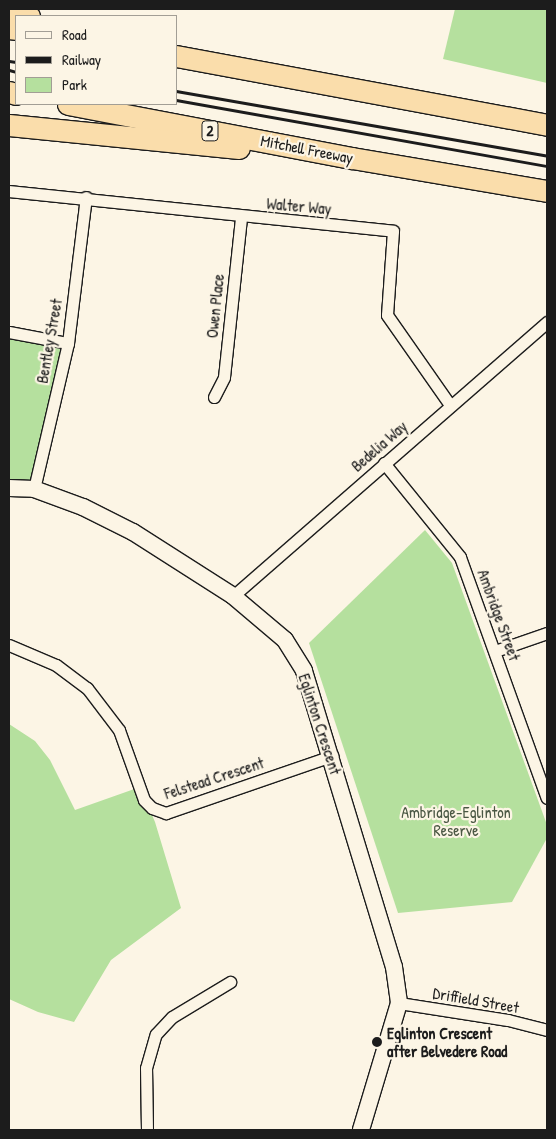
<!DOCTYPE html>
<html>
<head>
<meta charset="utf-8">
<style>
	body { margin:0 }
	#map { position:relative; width:556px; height:1139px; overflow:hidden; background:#fcf5e5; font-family:"Patrick Hand",sans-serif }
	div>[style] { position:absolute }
	.green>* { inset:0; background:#b5e09e }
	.roads { filter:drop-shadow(1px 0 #1c1c1c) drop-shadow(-1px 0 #1c1c1c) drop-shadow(0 1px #1c1c1c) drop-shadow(0 -1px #1c1c1c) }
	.street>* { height:11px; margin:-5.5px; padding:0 5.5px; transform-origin:5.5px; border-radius:5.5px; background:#fcf5e5 }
	.secondary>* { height:16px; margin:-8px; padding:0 8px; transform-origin:8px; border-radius:8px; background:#fcf5e5 }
	.highway>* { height:21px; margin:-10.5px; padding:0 10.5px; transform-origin:10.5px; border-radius:10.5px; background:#faddab }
	.rail>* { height:3px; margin:-1.5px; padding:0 1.5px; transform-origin:1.5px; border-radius:1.5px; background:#1c1c1c }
	.dots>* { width:14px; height:14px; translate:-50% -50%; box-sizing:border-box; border:2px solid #fcf5e5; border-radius:50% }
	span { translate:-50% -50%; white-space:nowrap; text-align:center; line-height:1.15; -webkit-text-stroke:4.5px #fcf5e5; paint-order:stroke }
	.shield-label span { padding:1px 4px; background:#fcf5e5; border:1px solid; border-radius:4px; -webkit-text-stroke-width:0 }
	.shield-label { font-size:15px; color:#1c1c1c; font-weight:700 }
	.street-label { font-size:16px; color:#1c1c1c }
	.park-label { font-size:16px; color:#4a5743 }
	.poi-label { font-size:16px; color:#1c1c1c; font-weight:700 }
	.left { translate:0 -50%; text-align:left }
	.frame { position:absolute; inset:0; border:10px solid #1c1c1c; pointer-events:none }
	.legend { position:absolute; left:15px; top:15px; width:162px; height:90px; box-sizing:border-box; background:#fcf5e5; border:1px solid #a29e95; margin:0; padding:6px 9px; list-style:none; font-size:15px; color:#1c1c1c }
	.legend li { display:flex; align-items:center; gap:10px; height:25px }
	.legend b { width:25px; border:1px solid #a29e95 }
</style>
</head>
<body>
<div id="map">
	<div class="green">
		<div style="clip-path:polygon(455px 9px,547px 9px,547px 83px,443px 59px)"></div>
		<div style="clip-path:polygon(9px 332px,68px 343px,34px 489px,9px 488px)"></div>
		<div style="clip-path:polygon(425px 530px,452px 563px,547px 825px,547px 838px,512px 902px,398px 913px,309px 643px)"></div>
		<div style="clip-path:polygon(9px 724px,35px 741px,50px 760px,75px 810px,140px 787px,155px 822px,181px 908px,111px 960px,74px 1022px,38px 1012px,9px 999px)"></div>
	</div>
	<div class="roads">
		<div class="street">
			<div style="left:9px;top:191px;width:386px;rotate:5.9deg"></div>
			<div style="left:393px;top:231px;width:84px;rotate:94.1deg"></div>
			<div style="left:387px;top:315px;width:110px;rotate:55deg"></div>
			<div style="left:9px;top:332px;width:60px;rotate:10.6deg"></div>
			<div style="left:214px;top:397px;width:22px;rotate:-63deg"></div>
			<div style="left:224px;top:377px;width:161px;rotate:-83.9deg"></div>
			<div style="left:384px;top:463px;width:121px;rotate:51deg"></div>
			<div style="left:460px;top:557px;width:256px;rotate:70.2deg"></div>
			<div style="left:34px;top:489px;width:150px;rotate:-76.9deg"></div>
			<div style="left:68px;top:343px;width:147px;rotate:-83deg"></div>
			<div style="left:233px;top:596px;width:417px;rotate:-41.1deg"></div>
			<div style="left:9px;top:645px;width:51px;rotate:23.1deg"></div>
			<div style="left:56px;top:665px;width:39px;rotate:37deg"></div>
			<div style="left:87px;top:688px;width:53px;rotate:52.7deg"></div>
			<div style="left:119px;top:730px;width:74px;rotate:70.3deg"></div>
			<div style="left:144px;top:800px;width:11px;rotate:45deg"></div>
			<div style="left:152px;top:808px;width:15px;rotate:20deg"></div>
			<div style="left:166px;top:813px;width:176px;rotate:-19deg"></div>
			<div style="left:495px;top:651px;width:55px;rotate:-19.1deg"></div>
			<div style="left:399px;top:1003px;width:110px;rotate:8.9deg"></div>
			<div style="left:508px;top:1020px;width:40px;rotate:14.4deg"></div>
			<div style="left:147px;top:1130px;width:62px;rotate:-90.9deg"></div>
			<div style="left:146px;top:1068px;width:35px;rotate:-74deg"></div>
			<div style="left:156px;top:1034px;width:23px;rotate:-47deg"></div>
			<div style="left:172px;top:1017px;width:68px;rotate:-31.1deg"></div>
		</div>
		<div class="secondary">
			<div style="left:9px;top:488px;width:25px;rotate:2deg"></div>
			<div style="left:34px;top:489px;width:52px;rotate:20.2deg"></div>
			<div style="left:83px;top:507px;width:56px;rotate:26.6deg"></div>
			<div style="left:133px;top:532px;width:119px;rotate:32.6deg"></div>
			<div style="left:233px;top:596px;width:68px;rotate:40.2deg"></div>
			<div style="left:285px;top:640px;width:36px;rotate:58deg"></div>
			<div style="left:304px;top:671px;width:309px;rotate:73.1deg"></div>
			<div style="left:394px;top:967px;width:36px;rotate:82deg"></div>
			<div style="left:399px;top:1003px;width:133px;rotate:106.7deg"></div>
		</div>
		<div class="highway">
			<div style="left:9px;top:10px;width:21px;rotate:17deg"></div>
			<div style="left:9px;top:28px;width:7px;rotate:8deg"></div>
			<div style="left:176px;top:56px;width:377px;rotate:10.5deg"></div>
			<div style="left:9px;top:92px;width:7px;rotate:16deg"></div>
			<div style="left:68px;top:104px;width:289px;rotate:10.8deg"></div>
			<div style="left:352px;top:158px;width:198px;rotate:9.6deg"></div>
			<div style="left:9px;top:125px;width:231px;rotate:5.7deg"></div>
		</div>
	</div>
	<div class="rail">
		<div style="left:9px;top:61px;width:7px;rotate:8deg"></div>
		<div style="left:9px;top:70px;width:7px;rotate:16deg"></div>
		<div style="left:176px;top:91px;width:377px;rotate:9.9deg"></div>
		<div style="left:176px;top:100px;width:377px;rotate:10.1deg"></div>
	</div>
	<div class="dots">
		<div style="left:377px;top:1042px;background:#1c1c1c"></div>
	</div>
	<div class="shield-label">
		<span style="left:210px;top:131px">2</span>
	</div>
	<div class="street-label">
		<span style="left:307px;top:149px;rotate:11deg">Mitchell Freeway</span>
		<span style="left:299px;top:206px;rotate:5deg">Walter Way</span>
		<span style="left:215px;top:306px;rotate:-84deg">Owen Place</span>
		<span style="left:49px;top:341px;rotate:-80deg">Bentley Street</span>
		<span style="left:379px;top:446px;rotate:-41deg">Bedelia Way</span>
		<span style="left:499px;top:615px;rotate:70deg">Ambridge Street</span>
		<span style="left:320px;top:724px;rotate:72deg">Eglinton Crescent</span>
		<span style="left:214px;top:778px;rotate:-18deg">Felstead Crescent</span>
		<span style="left:476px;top:1000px;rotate:10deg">Driffield Street</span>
	</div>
	<div class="park-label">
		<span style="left:456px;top:821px">Ambridge-Eglinton<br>Reserve</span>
	</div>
	<div class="poi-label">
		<span class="left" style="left:387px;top:1042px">Eglinton Crescent<br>after Belvedere Road</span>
	</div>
	<div class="frame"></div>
	<ul class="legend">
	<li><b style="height:6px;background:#fcf5e5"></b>Road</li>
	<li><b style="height:6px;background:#1c1c1c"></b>Railway</li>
	<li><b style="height:14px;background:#b5e09e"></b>Park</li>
	</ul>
</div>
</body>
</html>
